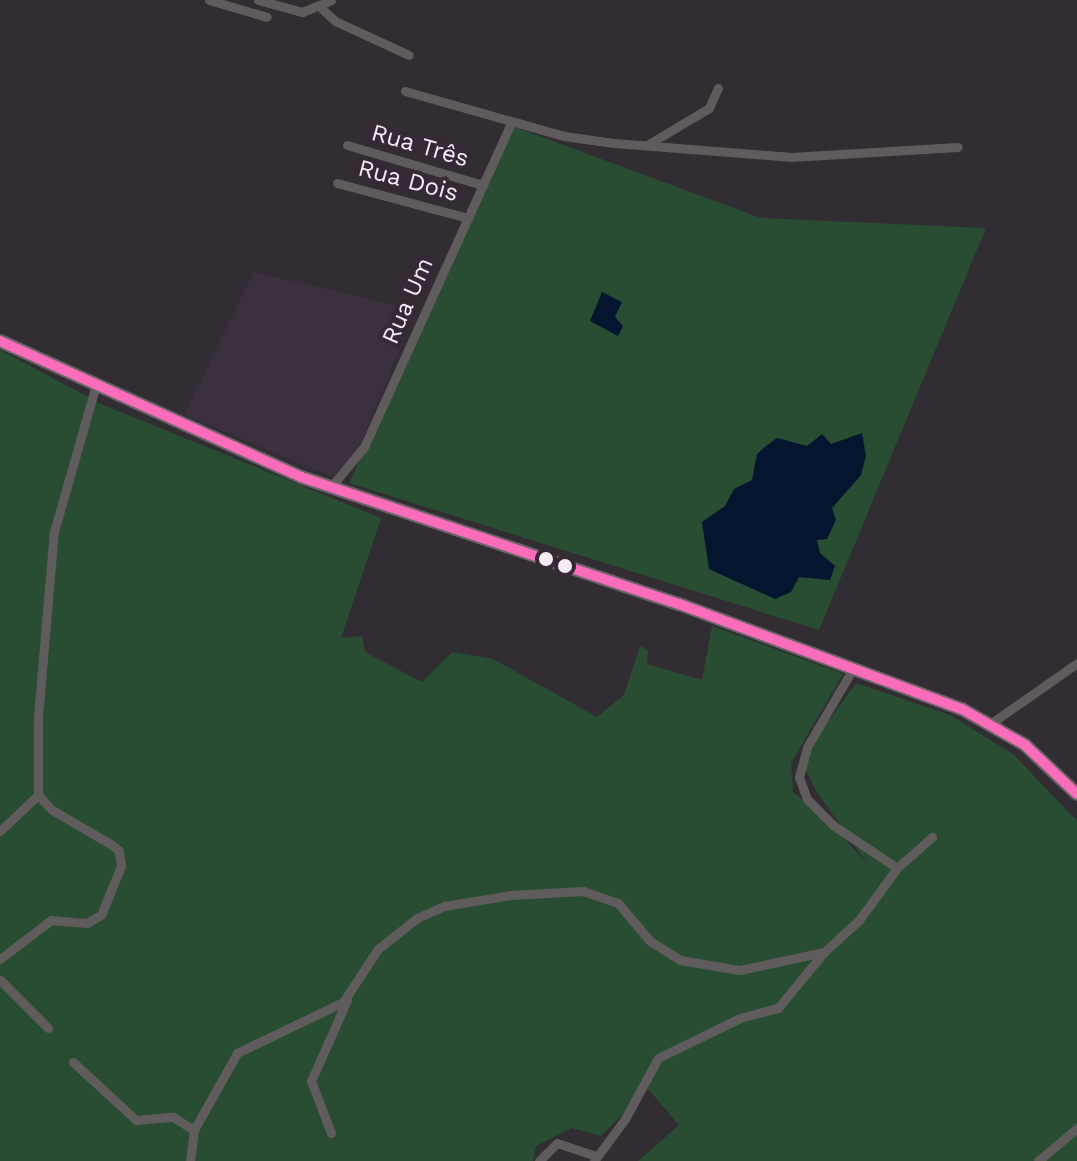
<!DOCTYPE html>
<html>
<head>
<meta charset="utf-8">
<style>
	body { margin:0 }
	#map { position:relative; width:1077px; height:1161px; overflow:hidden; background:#322c33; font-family:"Work Sans",sans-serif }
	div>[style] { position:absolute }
	.medical>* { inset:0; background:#3b303e }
	.green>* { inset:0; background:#294d33 }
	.water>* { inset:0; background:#04152f }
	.street>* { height:9px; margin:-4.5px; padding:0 4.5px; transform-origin:4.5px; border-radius:4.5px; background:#605c5e }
	.primary>* { height:14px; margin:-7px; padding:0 7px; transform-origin:7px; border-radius:7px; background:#696466 }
	.bus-1>* { height:10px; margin:-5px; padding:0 5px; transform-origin:5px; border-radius:5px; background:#fb6dba }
	.dots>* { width:22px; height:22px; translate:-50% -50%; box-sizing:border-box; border:4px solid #352936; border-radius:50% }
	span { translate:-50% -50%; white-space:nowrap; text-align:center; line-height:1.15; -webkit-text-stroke:8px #352936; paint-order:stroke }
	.street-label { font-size:24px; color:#f3ebf4 }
</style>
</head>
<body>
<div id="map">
	<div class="medical">
		<div style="clip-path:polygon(254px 272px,416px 310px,358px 451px,335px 478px,184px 415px)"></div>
	</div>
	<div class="green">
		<div style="clip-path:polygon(512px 126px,761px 218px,986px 228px,819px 630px,349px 483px)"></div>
		<div style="clip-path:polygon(0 350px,101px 404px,381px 518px,341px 638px,362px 636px,365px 652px,422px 682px,452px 652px,493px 659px,597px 717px,624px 695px,640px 646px,648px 650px,647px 664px,702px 680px,712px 626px,843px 674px,791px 763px,793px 792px,827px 819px,868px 865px,815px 789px,801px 759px,856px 683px,950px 715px,1013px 754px,1077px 821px,1077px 1161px,638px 1161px,679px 1125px,648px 1089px,601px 1136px,572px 1128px,536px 1146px,533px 1161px,0 1161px)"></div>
	</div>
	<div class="water">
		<div style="clip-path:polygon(602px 292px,622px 302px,615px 317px,623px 326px,618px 336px,590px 321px)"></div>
		<div style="clip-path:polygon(862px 433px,866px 456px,861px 475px,832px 508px,836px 520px,827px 539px,817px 540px,820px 553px,835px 566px,830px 580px,799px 577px,791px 592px,775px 599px,709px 569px,702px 522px,725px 506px,734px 489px,752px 480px,757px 454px,766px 446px,777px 438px,807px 446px,822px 434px,831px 444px)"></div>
	</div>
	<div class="street">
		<div style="left:209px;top:0;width:60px;rotate:16.3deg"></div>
		<div style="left:258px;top:0;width:46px;rotate:15.3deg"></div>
		<div style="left:302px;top:12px;width:31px;rotate:-22deg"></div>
		<div style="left:320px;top:7px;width:21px;rotate:43deg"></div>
		<div style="left:335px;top:21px;width:81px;rotate:24.7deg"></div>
		<div style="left:405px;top:91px;width:165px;rotate:15.8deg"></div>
		<div style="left:564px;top:136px;width:50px;rotate:8deg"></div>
		<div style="left:614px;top:143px;width:178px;rotate:4.5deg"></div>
		<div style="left:791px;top:157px;width:167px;rotate:-3.4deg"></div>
		<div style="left:347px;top:145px;width:142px;rotate:16.4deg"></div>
		<div style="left:647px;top:145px;width:72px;rotate:-30.8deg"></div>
		<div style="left:709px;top:108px;width:22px;rotate:-66deg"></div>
		<div style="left:337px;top:183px;width:136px;rotate:15deg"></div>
		<div style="left:330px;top:488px;width:53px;rotate:-50.3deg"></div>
		<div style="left:364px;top:447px;width:356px;rotate:-65.6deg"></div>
		<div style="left:990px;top:724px;width:106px;rotate:-35deg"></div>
		<div style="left:0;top:831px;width:52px;rotate:-43.5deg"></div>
		<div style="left:897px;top:868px;width:47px;rotate:-41.5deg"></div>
		<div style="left:0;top:959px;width:64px;rotate:-37.4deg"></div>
		<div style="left:51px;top:920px;width:36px;rotate:5deg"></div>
		<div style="left:87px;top:923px;width:16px;rotate:-30deg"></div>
		<div style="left:101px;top:915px;width:53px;rotate:-67.8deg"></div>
		<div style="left:121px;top:866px;width:15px;rotate:-98deg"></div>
		<div style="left:119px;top:851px;width:9px;rotate:-139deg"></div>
		<div style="left:112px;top:845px;width:69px;rotate:-149.7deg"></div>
		<div style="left:52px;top:810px;width:21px;rotate:-133deg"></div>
		<div style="left:38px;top:795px;width:78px;rotate:-90deg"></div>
		<div style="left:38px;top:717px;width:186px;rotate:-85.1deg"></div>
		<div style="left:54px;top:532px;width:150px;rotate:-74.1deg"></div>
		<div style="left:0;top:980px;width:68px;rotate:45deg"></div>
		<div style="left:73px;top:1062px;width:86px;rotate:42.6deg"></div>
		<div style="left:136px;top:1120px;width:37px;rotate:-5deg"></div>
		<div style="left:173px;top:1117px;width:25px;rotate:32deg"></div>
		<div style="left:331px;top:1133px;width:56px;rotate:-111deg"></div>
		<div style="left:311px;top:1081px;width:89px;rotate:-66deg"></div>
		<div style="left:190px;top:1161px;width:31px;rotate:-83deg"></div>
		<div style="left:194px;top:1130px;width:88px;rotate:-60.8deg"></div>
		<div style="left:237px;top:1053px;width:118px;rotate:-25.7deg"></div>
		<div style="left:343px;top:1002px;width:64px;rotate:-56.6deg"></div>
		<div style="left:378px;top:949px;width:50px;rotate:-38.5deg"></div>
		<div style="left:417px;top:918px;width:30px;rotate:-24deg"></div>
		<div style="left:444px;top:906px;width:68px;rotate:-9.3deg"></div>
		<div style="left:511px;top:895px;width:72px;rotate:-3.2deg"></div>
		<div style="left:583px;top:891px;width:37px;rotate:19deg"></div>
		<div style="left:618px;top:903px;width:50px;rotate:49.9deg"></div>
		<div style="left:650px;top:941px;width:36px;rotate:32deg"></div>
		<div style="left:680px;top:960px;width:61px;rotate:9.5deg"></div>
		<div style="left:740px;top:970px;width:86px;rotate:-12.1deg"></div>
		<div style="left:539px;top:1161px;width:25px;rotate:-45deg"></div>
		<div style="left:557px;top:1143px;width:41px;rotate:18.4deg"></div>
		<div style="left:594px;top:1161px;width:52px;rotate:-53.6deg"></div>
		<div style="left:625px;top:1119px;width:69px;rotate:-61.6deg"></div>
		<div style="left:658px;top:1058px;width:91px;rotate:-26deg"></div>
		<div style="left:740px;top:1018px;width:39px;rotate:-15deg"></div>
		<div style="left:778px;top:1008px;width:72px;rotate:-50.6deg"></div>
		<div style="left:824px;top:952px;width:47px;rotate:-42.4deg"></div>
		<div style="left:859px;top:920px;width:64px;rotate:-53.8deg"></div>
		<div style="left:897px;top:868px;width:76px;rotate:-146.3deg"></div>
		<div style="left:834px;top:826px;width:38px;rotate:-135deg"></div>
		<div style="left:807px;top:799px;width:23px;rotate:-110deg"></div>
		<div style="left:799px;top:777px;width:31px;rotate:-75deg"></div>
		<div style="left:807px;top:747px;width:93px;rotate:-59.6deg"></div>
		<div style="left:1038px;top:1161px;width:51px;rotate:-40.2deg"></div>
	</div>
	<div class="primary">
		<div style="left:0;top:341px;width:330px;rotate:24.3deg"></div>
		<div style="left:301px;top:477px;width:399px;rotate:18.6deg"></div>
		<div style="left:679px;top:604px;width:302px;rotate:20.4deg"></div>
		<div style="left:962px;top:709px;width:73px;rotate:29.7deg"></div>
		<div style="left:1025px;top:745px;width:71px;rotate:43.3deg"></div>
	</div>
	<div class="bus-1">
		<div style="left:0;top:341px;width:330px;rotate:24.3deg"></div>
		<div style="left:301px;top:477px;width:399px;rotate:18.6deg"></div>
		<div style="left:679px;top:604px;width:302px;rotate:20.4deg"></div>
		<div style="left:962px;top:709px;width:73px;rotate:29.7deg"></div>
		<div style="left:1025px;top:745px;width:71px;rotate:43.3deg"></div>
	</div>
	<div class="dots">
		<div style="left:546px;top:559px;background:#f3ebf4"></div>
		<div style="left:565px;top:566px;background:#f3ebf4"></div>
	</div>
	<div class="street-label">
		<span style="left:420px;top:146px;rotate:16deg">Rua Três</span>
		<span style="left:408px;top:181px;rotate:15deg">Rua Dois</span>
		<span style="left:408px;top:301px;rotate:-66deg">Rua Um</span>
	</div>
</div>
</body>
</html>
